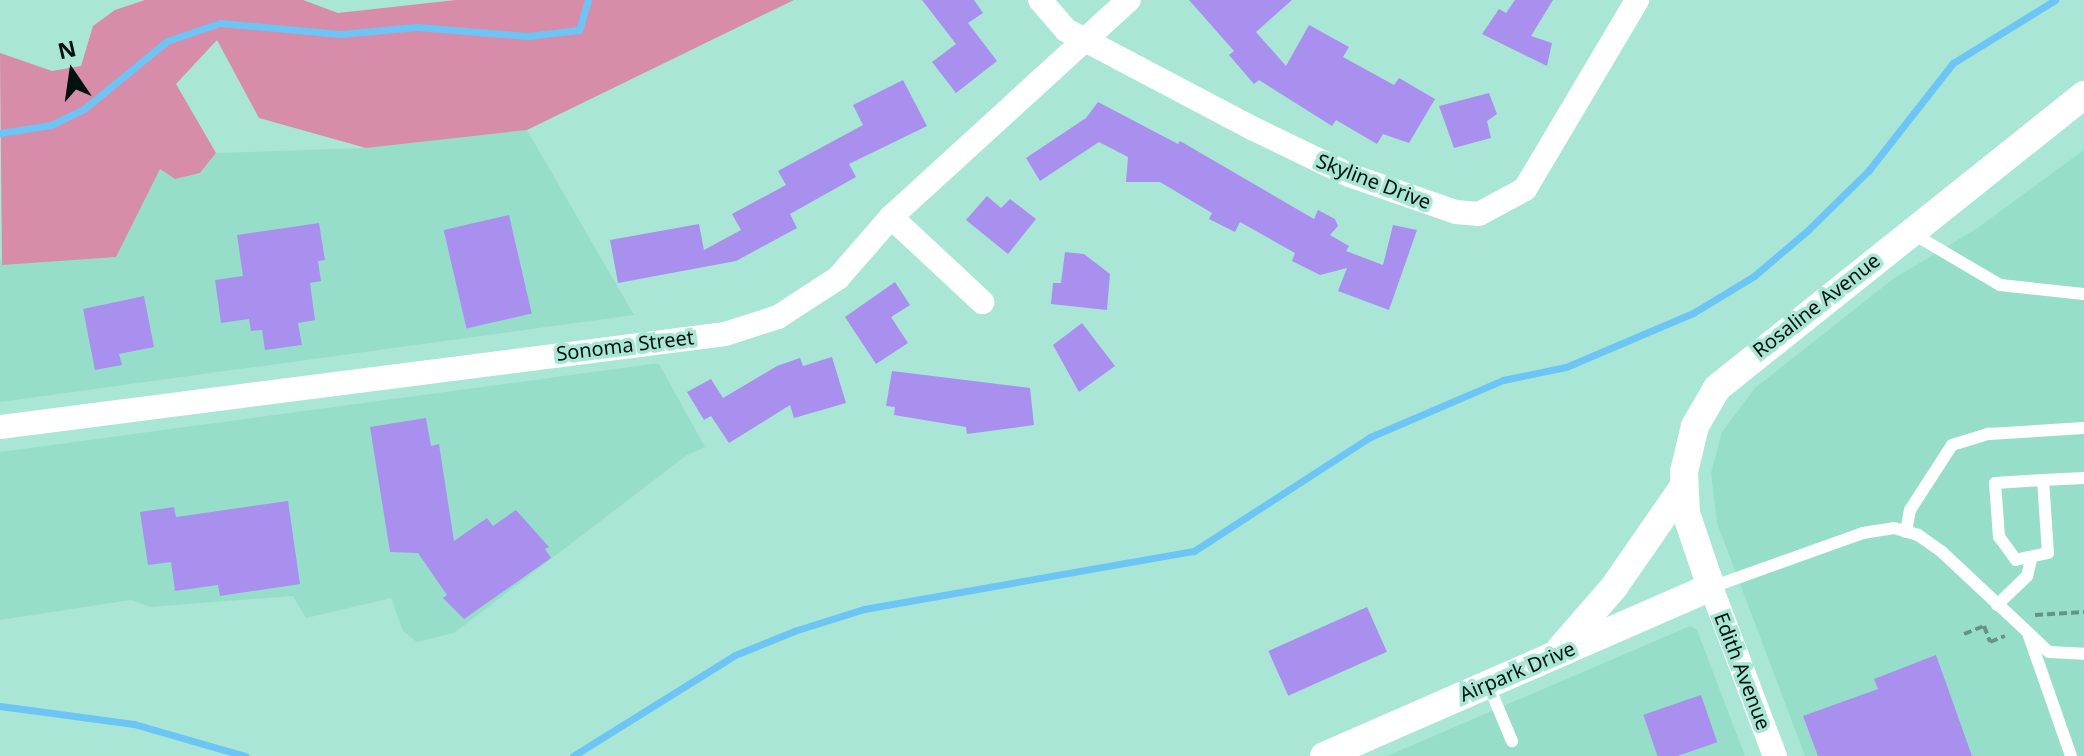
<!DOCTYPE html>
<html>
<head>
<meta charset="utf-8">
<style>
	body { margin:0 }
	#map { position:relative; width:2084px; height:756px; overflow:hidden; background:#a9e6d5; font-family:"Noto Sans",sans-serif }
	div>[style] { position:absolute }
	.built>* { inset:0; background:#97deca }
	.green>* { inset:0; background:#d78ca9 }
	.stream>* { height:7px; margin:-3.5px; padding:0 3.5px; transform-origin:3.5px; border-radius:3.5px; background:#6dc5f6 }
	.building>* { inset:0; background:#a990ef; transform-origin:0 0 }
	.path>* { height:4px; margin-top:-2px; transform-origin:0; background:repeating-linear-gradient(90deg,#679387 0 8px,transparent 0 12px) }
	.service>* { height:12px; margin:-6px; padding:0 6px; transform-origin:6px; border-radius:6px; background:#fff }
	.minor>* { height:24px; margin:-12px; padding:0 12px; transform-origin:12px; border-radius:12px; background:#fff }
	.tertiary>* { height:28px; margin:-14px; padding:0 14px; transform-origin:14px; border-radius:14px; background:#fff }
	span { translate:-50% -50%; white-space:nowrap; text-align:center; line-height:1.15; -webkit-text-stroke:7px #a9e6d5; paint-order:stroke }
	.street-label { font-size:20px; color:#00120d }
	.north { position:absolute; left:32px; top:32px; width:80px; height:80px; -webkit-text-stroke:6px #a9e6d5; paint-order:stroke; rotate:347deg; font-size:22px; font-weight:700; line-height:32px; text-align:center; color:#00120d }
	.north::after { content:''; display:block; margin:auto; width:28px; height:36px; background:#00120d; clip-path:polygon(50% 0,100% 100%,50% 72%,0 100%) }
</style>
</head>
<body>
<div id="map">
	<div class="built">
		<div style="clip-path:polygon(527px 130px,634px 315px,0 402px,0 256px,2px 265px,160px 169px,200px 174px,216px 153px,366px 148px)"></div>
		<div style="clip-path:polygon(2084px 150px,2084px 756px,1805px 756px,1717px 523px,1711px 473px,1722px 432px,1755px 388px,1893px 279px,1976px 229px)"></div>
		<div style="clip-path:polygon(652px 364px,659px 364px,705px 447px,687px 455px,454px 633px,417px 642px,403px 631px,391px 598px,306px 618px,293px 596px,150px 607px,131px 600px,0 620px,0 452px)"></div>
		<div style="clip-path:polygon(1690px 626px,1697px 630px,1745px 756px,1387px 756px)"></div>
	</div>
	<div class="green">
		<div style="clip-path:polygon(145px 0,303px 0,338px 13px,456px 0,794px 0,527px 130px,366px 148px,259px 118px,217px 40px,176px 84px,216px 153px,200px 173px,175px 179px,160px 169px,116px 257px,2px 265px,0 53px,52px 71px,81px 66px,93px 26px,115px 10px)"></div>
	</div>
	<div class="stream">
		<div style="left:0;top:133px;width:52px;rotate:-8.9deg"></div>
		<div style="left:51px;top:125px;width:37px;rotate:-26deg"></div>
		<div style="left:84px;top:109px;width:107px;rotate:-39.3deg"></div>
		<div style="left:167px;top:41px;width:56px;rotate:-18.8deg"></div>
		<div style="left:220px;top:23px;width:121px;rotate:5.2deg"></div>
		<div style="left:341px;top:34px;width:76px;rotate:-5.3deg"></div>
		<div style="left:417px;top:27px;width:111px;rotate:4.6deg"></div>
		<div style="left:528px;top:36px;width:51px;rotate:-6.7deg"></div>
		<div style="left:579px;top:30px;width:31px;rotate:-73deg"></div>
		<div style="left:0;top:706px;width:135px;rotate:7.7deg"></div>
		<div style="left:134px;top:724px;width:116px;rotate:16.1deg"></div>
		<div style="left:573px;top:756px;width:191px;rotate:-31.9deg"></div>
		<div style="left:735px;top:655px;width:64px;rotate:-22.1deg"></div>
		<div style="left:794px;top:631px;width:73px;rotate:-17.4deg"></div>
		<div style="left:864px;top:609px;width:335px;rotate:-10deg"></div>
		<div style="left:1194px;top:551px;width:210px;rotate:-32.9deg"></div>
		<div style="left:1370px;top:437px;width:145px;rotate:-23.2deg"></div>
		<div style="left:1503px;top:380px;width:64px;rotate:-11.7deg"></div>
		<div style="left:1566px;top:367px;width:138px;rotate:-23deg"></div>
		<div style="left:1693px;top:313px;width:71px;rotate:-31.2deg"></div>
		<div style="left:1754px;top:276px;width:71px;rotate:-40.4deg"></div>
		<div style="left:1808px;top:230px;width:86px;rotate:-44.5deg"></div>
		<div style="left:1869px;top:170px;width:136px;rotate:-51.9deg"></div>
		<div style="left:1953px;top:63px;width:120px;rotate:-31.7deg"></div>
	</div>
	<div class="building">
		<div style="clip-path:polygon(922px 0,974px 0,983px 13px,968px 23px,997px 61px,956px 93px,932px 62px,956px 44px)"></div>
		<div style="clip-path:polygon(1189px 0,1292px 0,1256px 32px,1286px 66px,1309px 25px,1349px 47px,1343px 57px,1394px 85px,1399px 78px,1435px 99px,1409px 143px,1383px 134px,1377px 144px,1336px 120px,1332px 126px,1259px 80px,1254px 84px,1229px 55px,1234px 51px)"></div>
		<div style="clip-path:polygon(1515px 0,1553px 0,1531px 36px,1552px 43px,1547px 66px,1482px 34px,1499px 9px,1506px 13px)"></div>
		<div style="clip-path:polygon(903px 80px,927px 126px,849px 164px,856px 177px,790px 214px,797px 228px,736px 261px,618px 283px,610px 240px,699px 224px,704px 250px,741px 230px,732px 214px,786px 185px,778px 171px,863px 125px,853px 105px)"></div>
		<div style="clip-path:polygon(1489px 93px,1497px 114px,1487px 121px,1491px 138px,1454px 148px,1439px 106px)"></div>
		<div style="clip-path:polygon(1098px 102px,1178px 144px,1180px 141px,1314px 219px,1318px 210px,1335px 219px,1338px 226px,1330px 235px,1349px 246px,1346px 251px,1383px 265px,1393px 225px,1417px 230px,1389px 310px,1338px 291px,1347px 268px,1320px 275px,1292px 261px,1295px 253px,1240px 222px,1235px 232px,1209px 219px,1212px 213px,1160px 182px,1126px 182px,1128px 157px,1099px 142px,1040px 181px,1026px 158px,1086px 118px)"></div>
		<div style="clip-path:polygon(987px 196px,1001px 208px,1010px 199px,1036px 219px,1008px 254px,966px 220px)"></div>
		<div style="left:509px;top:215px;width:101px;height:67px;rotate:77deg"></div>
		<div style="clip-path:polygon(319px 223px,325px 260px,318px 261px,321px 281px,310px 283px,315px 320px,298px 323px,302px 345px,265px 350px,262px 330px,251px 331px,249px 319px,221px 323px,215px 280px,243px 276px,237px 235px)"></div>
		<div style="clip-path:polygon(1065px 252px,1084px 254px,1110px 274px,1107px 310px,1051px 304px,1053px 283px,1061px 283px)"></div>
		<div style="clip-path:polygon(895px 282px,910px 305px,891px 317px,908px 343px,876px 364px,845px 317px)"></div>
		<div style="clip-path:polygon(144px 296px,154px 347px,119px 354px,122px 365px,95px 370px,83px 309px)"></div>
		<div style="clip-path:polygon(1082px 323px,1115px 366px,1079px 392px,1053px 345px)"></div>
		<div style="clip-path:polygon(832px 357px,846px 403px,794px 418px,790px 405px,729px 443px,711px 416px,704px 420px,687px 392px,711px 379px,723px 398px,777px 366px,800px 358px,803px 366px)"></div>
		<div style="clip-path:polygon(892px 371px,1030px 388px,1034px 425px,967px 434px,966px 427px,894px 415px,895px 407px,886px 406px)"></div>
		<div style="clip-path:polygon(426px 418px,431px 446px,439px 444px,454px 541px,487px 518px,493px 526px,516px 510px,549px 547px,545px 549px,551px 558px,464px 619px,443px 598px,447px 595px,418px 553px,390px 552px,370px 427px)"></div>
		<div style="clip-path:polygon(288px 501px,300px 584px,220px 596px,218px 585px,175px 591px,171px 562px,148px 565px,140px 512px,174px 507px,176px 517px)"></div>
		<div style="left:1367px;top:607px;width:49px;height:108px;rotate:66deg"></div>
		<div style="clip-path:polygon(1936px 655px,1972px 756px,1818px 756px,1803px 716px,1878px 689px,1874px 679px)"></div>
		<div style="left:1701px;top:695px;width:50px;height:61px;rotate:71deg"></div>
	</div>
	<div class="path">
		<div style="left:2035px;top:615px;width:49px;rotate:-3.5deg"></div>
		<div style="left:1964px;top:634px;width:22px;rotate:-22deg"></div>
		<div style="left:1984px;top:626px;width:17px;rotate:69deg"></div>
		<div style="left:1990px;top:642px;width:16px;rotate:-22deg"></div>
	</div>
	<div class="service">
		<div style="left:1910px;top:232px;width:104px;rotate:30.5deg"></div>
		<div style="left:2000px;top:285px;width:84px;rotate:6.1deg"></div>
		<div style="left:2043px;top:480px;width:73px;rotate:86.1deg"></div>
		<div style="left:2048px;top:553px;width:33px;rotate:168deg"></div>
		<div style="left:2016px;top:560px;width:29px;rotate:-126deg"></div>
		<div style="left:1999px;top:537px;width:54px;rotate:-94.2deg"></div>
		<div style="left:1995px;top:483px;width:48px;rotate:-3.6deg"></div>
		<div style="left:2043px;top:480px;width:41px;rotate:-2.8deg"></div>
		<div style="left:1906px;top:532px;width:22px;rotate:-80deg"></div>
		<div style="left:1910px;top:510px;width:77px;rotate:-57.1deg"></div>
		<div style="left:1952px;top:445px;width:39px;rotate:-17deg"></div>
		<div style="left:1989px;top:434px;width:95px;rotate:-3.6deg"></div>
		<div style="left:1712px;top:587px;width:160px;rotate:-19.7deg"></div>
		<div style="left:1863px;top:533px;width:31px;rotate:-9deg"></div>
		<div style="left:1894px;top:528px;width:25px;rotate:16deg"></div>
		<div style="left:1918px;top:535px;width:29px;rotate:35deg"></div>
		<div style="left:1942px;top:552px;width:146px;rotate:43.1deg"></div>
		<div style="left:2049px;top:652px;width:35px;rotate:3deg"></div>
		<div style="left:1997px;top:605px;width:42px;rotate:-44deg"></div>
		<div style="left:2027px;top:576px;width:16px;rotate:-76deg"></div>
		<div style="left:2029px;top:636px;width:127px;rotate:70.7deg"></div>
		<div style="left:1488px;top:684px;width:62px;rotate:67.2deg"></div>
	</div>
	<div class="minor">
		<div style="left:1040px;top:0;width:40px;rotate:49deg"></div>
		<div style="left:1066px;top:30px;width:212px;rotate:27.8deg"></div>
		<div style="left:1254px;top:129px;width:106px;rotate:25.8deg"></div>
		<div style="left:1349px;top:175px;width:113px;rotate:19.1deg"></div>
		<div style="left:1456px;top:212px;width:23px;rotate:5deg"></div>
		<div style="left:1479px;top:214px;width:52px;rotate:-28.5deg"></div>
		<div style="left:1525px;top:189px;width:220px;rotate:-59.3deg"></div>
		<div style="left:891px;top:217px;width:125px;rotate:43deg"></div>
		<div style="left:0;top:427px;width:731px;rotate:-7.31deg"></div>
		<div style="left:725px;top:334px;width:56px;rotate:-17.8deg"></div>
		<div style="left:778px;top:317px;width:72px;rotate:-33deg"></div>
		<div style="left:838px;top:278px;width:81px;rotate:-49deg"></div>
		<div style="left:891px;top:217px;width:322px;rotate:-42.4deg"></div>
		<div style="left:1711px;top:587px;width:181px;rotate:69.3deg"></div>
	</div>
	<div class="tertiary">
		<div style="left:1561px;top:648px;width:81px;rotate:-49deg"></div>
		<div style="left:1614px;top:587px;width:123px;rotate:-55.3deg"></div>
		<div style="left:1324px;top:756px;width:422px;rotate:-23.6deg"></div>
		<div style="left:1711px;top:587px;width:78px;rotate:-108.7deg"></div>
		<div style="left:1686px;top:513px;width:41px;rotate:-92.8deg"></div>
		<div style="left:1684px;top:472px;width:47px;rotate:-76.6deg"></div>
		<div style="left:1695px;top:426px;width:44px;rotate:-59.9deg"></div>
		<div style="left:1717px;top:388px;width:470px;rotate:-38.6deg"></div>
	</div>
	<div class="street-label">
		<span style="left:1374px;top:181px;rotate:21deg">Skyline Drive</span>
		<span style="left:1816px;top:305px;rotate:-38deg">Rosaline Avenue</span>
		<span style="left:625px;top:345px;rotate:-7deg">Sonoma Street</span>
		<span style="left:1517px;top:671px;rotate:-23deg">Airpark Drive</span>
		<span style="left:1743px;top:671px;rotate:69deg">Edith Avenue</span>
	</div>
	<div class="north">N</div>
</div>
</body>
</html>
